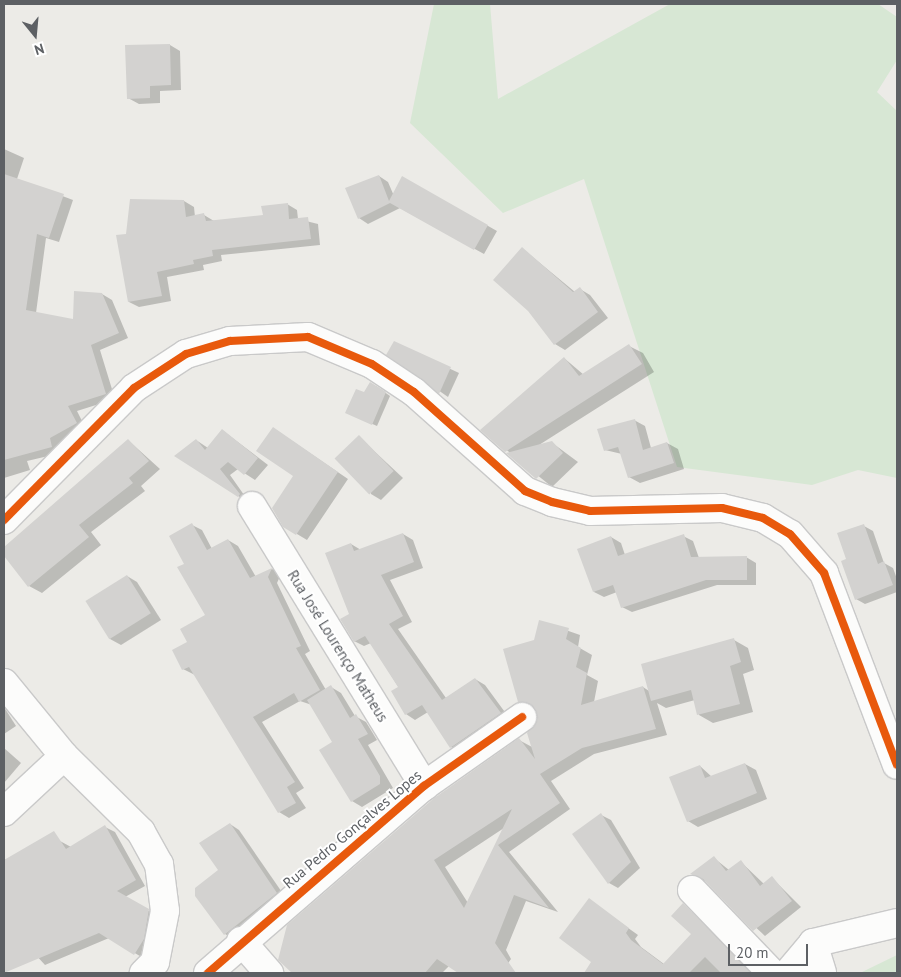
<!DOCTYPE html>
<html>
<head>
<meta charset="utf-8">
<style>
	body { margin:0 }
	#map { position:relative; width:901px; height:977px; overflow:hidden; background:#ecebe7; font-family:"PT Sans",sans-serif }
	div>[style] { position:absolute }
	.green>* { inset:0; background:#d7e7d4 }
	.shadow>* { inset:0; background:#0003 }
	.building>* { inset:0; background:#d3d2d0; transform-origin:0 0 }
	.roads { filter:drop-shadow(1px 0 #c9c9c9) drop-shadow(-1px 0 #c9c9c9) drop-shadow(0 1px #c9c9c9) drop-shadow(0 -1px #c9c9c9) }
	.minor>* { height:28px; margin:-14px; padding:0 14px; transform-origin:14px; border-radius:14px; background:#fcfcfb }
	.cycleway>* { height:8px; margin:-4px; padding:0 4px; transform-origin:4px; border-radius:4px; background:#e8590c }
	span { translate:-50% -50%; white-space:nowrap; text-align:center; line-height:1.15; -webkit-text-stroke:4px #fff; paint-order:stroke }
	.street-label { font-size:15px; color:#5d6064 }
	.frame { position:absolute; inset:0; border:5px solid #5d6064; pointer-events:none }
	.north { position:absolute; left:10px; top:10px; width:50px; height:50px; -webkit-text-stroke:4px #fff; paint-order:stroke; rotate:163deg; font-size:14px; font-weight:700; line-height:20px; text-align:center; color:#5d6064 }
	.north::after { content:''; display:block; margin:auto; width:18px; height:22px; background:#5d6064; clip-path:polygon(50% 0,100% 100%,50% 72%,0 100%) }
	.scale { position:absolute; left:728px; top:944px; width:80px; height:22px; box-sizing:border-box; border:2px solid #5d6064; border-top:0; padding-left:6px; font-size:15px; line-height:18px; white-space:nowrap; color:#5d6064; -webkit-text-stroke:4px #fff; paint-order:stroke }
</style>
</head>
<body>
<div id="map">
	<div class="green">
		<div style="clip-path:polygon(434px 4px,490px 4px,498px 99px,670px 4px,878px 4px,897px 17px,897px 60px,877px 92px,897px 111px,897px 478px,858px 470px,812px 485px,677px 467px,584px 179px,503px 213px,410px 123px)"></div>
		<div style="clip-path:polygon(897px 955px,897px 973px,860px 973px)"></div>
	</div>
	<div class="shadow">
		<div style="clip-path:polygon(170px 45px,180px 51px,181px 90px,160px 91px,160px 103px,139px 104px,128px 98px)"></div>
		<div style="clip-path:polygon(4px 149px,24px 158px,17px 179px,73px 200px,59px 242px,46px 238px,36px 313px,74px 320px,102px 294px,112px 300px,128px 338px,100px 350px,115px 399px,77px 411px,86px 429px,59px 444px,61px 453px,27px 461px,30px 470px,4px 478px)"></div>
		<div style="clip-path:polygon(379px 176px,388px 182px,394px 196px,403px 178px,497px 231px,484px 254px,400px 208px,368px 224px,359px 218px)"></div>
		<div style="clip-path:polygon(131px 201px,184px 201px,194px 207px,195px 217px,204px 215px,214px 221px,264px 216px,287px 204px,297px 210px,298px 219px,318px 224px,320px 245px,221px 255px,222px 261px,203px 265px,204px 270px,167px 277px,171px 301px,139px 307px,129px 302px)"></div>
		<div style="clip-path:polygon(523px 249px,575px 292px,580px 289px,590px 295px,608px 318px,565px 350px,555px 344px)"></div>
		<div style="clip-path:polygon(395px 343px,459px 373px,448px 397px,388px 355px)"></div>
		<div style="clip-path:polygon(629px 346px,643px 353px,654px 372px,539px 445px,551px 442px,578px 462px,552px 487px,482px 430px,564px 358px,584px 375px)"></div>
		<div style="clip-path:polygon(376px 386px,390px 396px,377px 426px,352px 415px)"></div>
		<div style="clip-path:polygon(634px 420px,645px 426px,651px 448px,667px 443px,678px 449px,684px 469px,640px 483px,629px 477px,622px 454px,605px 450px)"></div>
		<div style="clip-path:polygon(273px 428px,348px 479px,307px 540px,297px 534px,295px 476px)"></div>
		<div style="clip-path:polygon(222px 430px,268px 465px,255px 480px,238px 469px,230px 475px,249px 502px,238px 496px,196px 440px,208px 448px)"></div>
		<div style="clip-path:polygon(359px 437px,403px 478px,381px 500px,371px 494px)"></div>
		<div style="clip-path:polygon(129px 441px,160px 469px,141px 486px,145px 491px,91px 532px,101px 545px,42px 593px,29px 586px,4px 554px,4px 548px)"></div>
		<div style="clip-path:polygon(192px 525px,202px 530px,212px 549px,228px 540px,238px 546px,256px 577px,272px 569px,281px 574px,277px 583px,310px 651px,305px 654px,326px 690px,331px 687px,341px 693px,355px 716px,366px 722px,377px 740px,368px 745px,393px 788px,362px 807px,352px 801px,334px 742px,312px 705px,300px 701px,262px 722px,304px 788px,296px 793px,306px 808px,289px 818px,279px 812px,195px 675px,183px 669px,188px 642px,206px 615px,185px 564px)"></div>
		<div style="clip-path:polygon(864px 526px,873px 531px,884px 563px,893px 568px,897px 579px,897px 592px,865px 604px,856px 599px)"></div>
		<div style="clip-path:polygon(403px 534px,413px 540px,423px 568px,390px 580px,412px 622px,398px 629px,446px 698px,475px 679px,485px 685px,510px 719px,461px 753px,451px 747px,428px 712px,415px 720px,406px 714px,399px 688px,371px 643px,364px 646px,354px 641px,351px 544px,361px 550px)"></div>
		<div style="clip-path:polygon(683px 536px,693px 541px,699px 558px,746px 557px,756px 563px,756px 585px,717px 585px,632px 612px,622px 607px,617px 592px,604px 597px,594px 592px,611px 537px,621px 543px,625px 555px)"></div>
		<div style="clip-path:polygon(127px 576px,137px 582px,161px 620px,121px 645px,110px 639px)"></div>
		<div style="clip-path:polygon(evenodd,540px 621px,580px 635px,578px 647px,592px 655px,587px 675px,598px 681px,594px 702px,643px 687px,649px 691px,734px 640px,748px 648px,754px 670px,743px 674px,753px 712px,713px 723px,699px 715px,695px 700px,666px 708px,657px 703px,667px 735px,594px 754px,551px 781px,570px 809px,509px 852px,558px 912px,526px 901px,506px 950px,511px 959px,501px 973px,461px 973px,449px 966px,442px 973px,295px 973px,280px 960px,519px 740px,532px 747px,539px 715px,519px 701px,540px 621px,504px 828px,468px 903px,445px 867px,504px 828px)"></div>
		<div style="clip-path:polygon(4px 707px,16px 726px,4px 734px)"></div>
		<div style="clip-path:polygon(4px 748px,21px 763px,4px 783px)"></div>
		<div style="clip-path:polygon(745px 764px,756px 770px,767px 799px,698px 827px,688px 821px,700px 766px,712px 777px)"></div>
		<div style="clip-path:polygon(601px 815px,611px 820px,640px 868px,618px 888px,609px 883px)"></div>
		<div style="clip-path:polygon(230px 824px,239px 830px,286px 898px,234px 939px,225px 934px,219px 871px)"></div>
		<div style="clip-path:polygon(105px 827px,115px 832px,145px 886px,125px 897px,159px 917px,145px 959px,109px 938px,45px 965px,34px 953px,4px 956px,4px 860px,60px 841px,71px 847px)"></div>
		<div style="clip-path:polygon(714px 858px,729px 870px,741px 862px,764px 884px,772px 878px,801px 907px,765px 936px,707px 882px,692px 874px)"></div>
		<div style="clip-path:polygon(589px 900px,638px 935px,635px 939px,641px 947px,664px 964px,693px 934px,683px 905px,754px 973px,586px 973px,592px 961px)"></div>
	</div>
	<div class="building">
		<div style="clip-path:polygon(170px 44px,171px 85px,150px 86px,150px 98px,127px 99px,125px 45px)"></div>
		<div style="clip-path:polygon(4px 174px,64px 194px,49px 238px,37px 234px,26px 310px,73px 319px,74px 291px,102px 293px,119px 333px,91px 345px,106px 394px,68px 406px,77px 423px,50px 438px,52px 447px,4px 460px)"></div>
		<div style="clip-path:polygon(379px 175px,389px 201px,402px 176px,488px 225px,474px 250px,390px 203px,358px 219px,345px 188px)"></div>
		<div style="clip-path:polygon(130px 199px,184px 200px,186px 217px,204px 213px,206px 221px,263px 215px,261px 206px,288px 203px,289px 219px,308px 217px,311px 239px,212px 250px,213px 256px,193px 260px,194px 264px,157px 272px,162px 296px,128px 302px,116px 235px,126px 234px)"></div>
		<div style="clip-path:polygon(522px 247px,573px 292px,580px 287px,598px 312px,554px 345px,528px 311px,493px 280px)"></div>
		<div style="clip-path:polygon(394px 341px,451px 367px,439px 394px,386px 355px)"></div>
		<div style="clip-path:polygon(629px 344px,642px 364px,505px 452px,480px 430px,564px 357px,579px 376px)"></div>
		<div style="clip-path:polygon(370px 382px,386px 392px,372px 425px,345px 413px,356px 389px,364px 392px)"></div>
		<div style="clip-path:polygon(635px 419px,643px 450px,667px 442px,674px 463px,628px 478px,618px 447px,604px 451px,597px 429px)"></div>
		<div style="clip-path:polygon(273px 427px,338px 472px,296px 535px,283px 527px,272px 508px,293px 476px,256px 451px)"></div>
		<div style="clip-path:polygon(222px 429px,258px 458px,244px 475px,228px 462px,220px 469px,240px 494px,238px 497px,174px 456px,196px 439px,205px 450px)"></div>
		<div style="left:359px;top:435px;width:50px;height:34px;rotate:46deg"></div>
		<div style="clip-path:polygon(128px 439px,149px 461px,129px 478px,133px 483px,79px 525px,89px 537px,28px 587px,4px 556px,4px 547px)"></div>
		<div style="clip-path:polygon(552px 441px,563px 453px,536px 479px,506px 453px)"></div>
		<div style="clip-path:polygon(192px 523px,207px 550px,228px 539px,250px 578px,272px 568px,268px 577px,301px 646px,296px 648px,320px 690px,299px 702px,294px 693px,253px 717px,295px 782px,287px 787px,296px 803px,278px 813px,189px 667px,182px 670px,172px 650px,187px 642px,180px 629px,205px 615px,177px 567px,184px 564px,169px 536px)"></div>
		<div style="clip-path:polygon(864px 524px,878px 564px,884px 561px,893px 585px,855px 600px,841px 561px,846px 559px,837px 533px)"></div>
		<div style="clip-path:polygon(403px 533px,414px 562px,381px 575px,403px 616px,389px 624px,442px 700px,475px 678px,501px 713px,450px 748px,422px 705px,405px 715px,391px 691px,398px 687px,365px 636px,354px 642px,340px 619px,349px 614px,325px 553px,351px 543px,354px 551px)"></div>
		<div style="clip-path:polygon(684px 534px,691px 557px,747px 556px,747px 580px,706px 580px,621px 608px,613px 585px,593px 592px,577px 549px,611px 536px,618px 556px)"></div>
		<div style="left:127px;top:575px;width:45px;height:49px;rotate:58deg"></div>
		<div style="clip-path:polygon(evenodd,539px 620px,569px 628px,566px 639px,581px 648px,576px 667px,587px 673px,581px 705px,643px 686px,656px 729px,582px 748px,540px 774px,560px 803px,498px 845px,549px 908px,514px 895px,495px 943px,516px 973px,458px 973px,437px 959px,425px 973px,292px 973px,278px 960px,287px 925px,433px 799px,519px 738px,535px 759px,527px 733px,537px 715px,529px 703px,518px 702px,503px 649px,534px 640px,539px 620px,512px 809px,464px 908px,434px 860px,512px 809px)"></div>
		<div style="clip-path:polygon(734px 638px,741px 662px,730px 666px,740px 704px,697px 715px,691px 690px,651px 701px,641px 664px)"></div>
		<div style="clip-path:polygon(331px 685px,350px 718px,356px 714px,368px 734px,358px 739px,380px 776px,380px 784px,351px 802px,319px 750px,332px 742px,307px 700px)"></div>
		<div style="clip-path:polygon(745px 763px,757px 793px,687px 822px,669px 777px,700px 765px,705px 778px)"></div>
		<div style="clip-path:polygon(601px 813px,631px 862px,608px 884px,572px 834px)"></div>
		<div style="clip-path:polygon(230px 823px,277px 893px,224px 935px,195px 896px,195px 888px,218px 870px,199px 843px)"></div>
		<div style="clip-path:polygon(105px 825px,136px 880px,117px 891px,149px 909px,144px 939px,134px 955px,99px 933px,4px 973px,4px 860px,54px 831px,66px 849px)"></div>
		<div style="clip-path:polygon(714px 856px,726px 871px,741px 860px,760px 886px,772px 876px,792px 901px,753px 931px,703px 879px,690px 874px)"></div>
		<div style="clip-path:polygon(589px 898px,629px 928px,626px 933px,631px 940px,663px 964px,691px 934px,671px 916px,683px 903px,751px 973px,721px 973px,705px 957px,689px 973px,584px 973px,591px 962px,559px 938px)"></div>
	</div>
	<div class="roads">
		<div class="minor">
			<div style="left:252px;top:506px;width:329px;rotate:58.4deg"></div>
			<div style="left:4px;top:520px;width:185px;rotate:-45.4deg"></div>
			<div style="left:134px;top:388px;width:62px;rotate:-33.2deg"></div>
			<div style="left:186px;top:354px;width:46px;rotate:-16.5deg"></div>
			<div style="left:230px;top:341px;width:78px;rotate:-2.9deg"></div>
			<div style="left:308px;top:337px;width:69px;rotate:22.9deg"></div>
			<div style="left:372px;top:364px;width:50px;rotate:33.7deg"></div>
			<div style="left:414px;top:392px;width:149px;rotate:41.7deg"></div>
			<div style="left:525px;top:491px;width:29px;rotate:22deg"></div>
			<div style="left:552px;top:502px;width:39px;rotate:13deg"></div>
			<div style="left:590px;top:511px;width:132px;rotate:-1.3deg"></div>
			<div style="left:722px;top:508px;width:42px;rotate:13.7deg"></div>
			<div style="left:763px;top:518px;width:31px;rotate:31deg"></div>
			<div style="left:790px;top:534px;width:52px;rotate:48.9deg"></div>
			<div style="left:824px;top:573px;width:205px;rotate:69.2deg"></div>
			<div style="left:4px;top:683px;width:94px;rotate:50.6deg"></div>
			<div style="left:64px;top:756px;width:108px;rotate:44.6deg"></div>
			<div style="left:141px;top:832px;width:37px;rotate:61deg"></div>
			<div style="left:159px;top:864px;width:47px;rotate:82.7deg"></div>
			<div style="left:165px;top:911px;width:52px;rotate:101.1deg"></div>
			<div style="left:155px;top:962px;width:16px;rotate:135deg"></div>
			<div style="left:4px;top:812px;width:82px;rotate:-43deg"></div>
			<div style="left:692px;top:890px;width:115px;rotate:46.1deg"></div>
			<div style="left:241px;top:941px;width:43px;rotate:48.8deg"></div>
			<div style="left:813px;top:943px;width:31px;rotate:73deg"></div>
			<div style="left:208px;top:973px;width:286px;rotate:-40.9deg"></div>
			<div style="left:424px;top:786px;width:120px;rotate:-35.1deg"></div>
			<div style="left:788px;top:973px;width:39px;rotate:-50deg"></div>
			<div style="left:813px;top:943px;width:86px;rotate:-13.4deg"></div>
		</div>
	</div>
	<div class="cycleway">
		<div style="left:4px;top:520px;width:185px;rotate:-45.4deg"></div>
		<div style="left:134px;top:388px;width:62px;rotate:-33.2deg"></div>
		<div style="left:186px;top:354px;width:46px;rotate:-16.5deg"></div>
		<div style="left:230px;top:341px;width:78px;rotate:-2.9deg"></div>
		<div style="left:308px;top:337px;width:69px;rotate:22.9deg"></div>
		<div style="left:372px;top:364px;width:50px;rotate:33.7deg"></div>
		<div style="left:414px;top:392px;width:149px;rotate:41.7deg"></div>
		<div style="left:525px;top:491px;width:29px;rotate:22deg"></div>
		<div style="left:552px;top:502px;width:39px;rotate:13deg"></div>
		<div style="left:590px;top:511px;width:132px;rotate:-1.3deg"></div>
		<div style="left:722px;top:508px;width:42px;rotate:13.7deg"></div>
		<div style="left:763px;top:518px;width:31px;rotate:31deg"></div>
		<div style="left:790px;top:534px;width:52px;rotate:48.9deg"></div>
		<div style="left:824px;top:573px;width:205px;rotate:69.2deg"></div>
		<div style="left:208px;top:973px;width:286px;rotate:-40.9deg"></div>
		<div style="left:424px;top:786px;width:120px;rotate:-35.1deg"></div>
	</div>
	<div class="street-label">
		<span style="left:338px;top:646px;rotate:58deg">Rua José Lourenço Matheus</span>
		<span style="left:352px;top:829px;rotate:-40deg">Rua Pedro Gonçalves Lopes</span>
	</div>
	<div class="frame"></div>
	<div class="north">N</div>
	<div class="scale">20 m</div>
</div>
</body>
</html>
